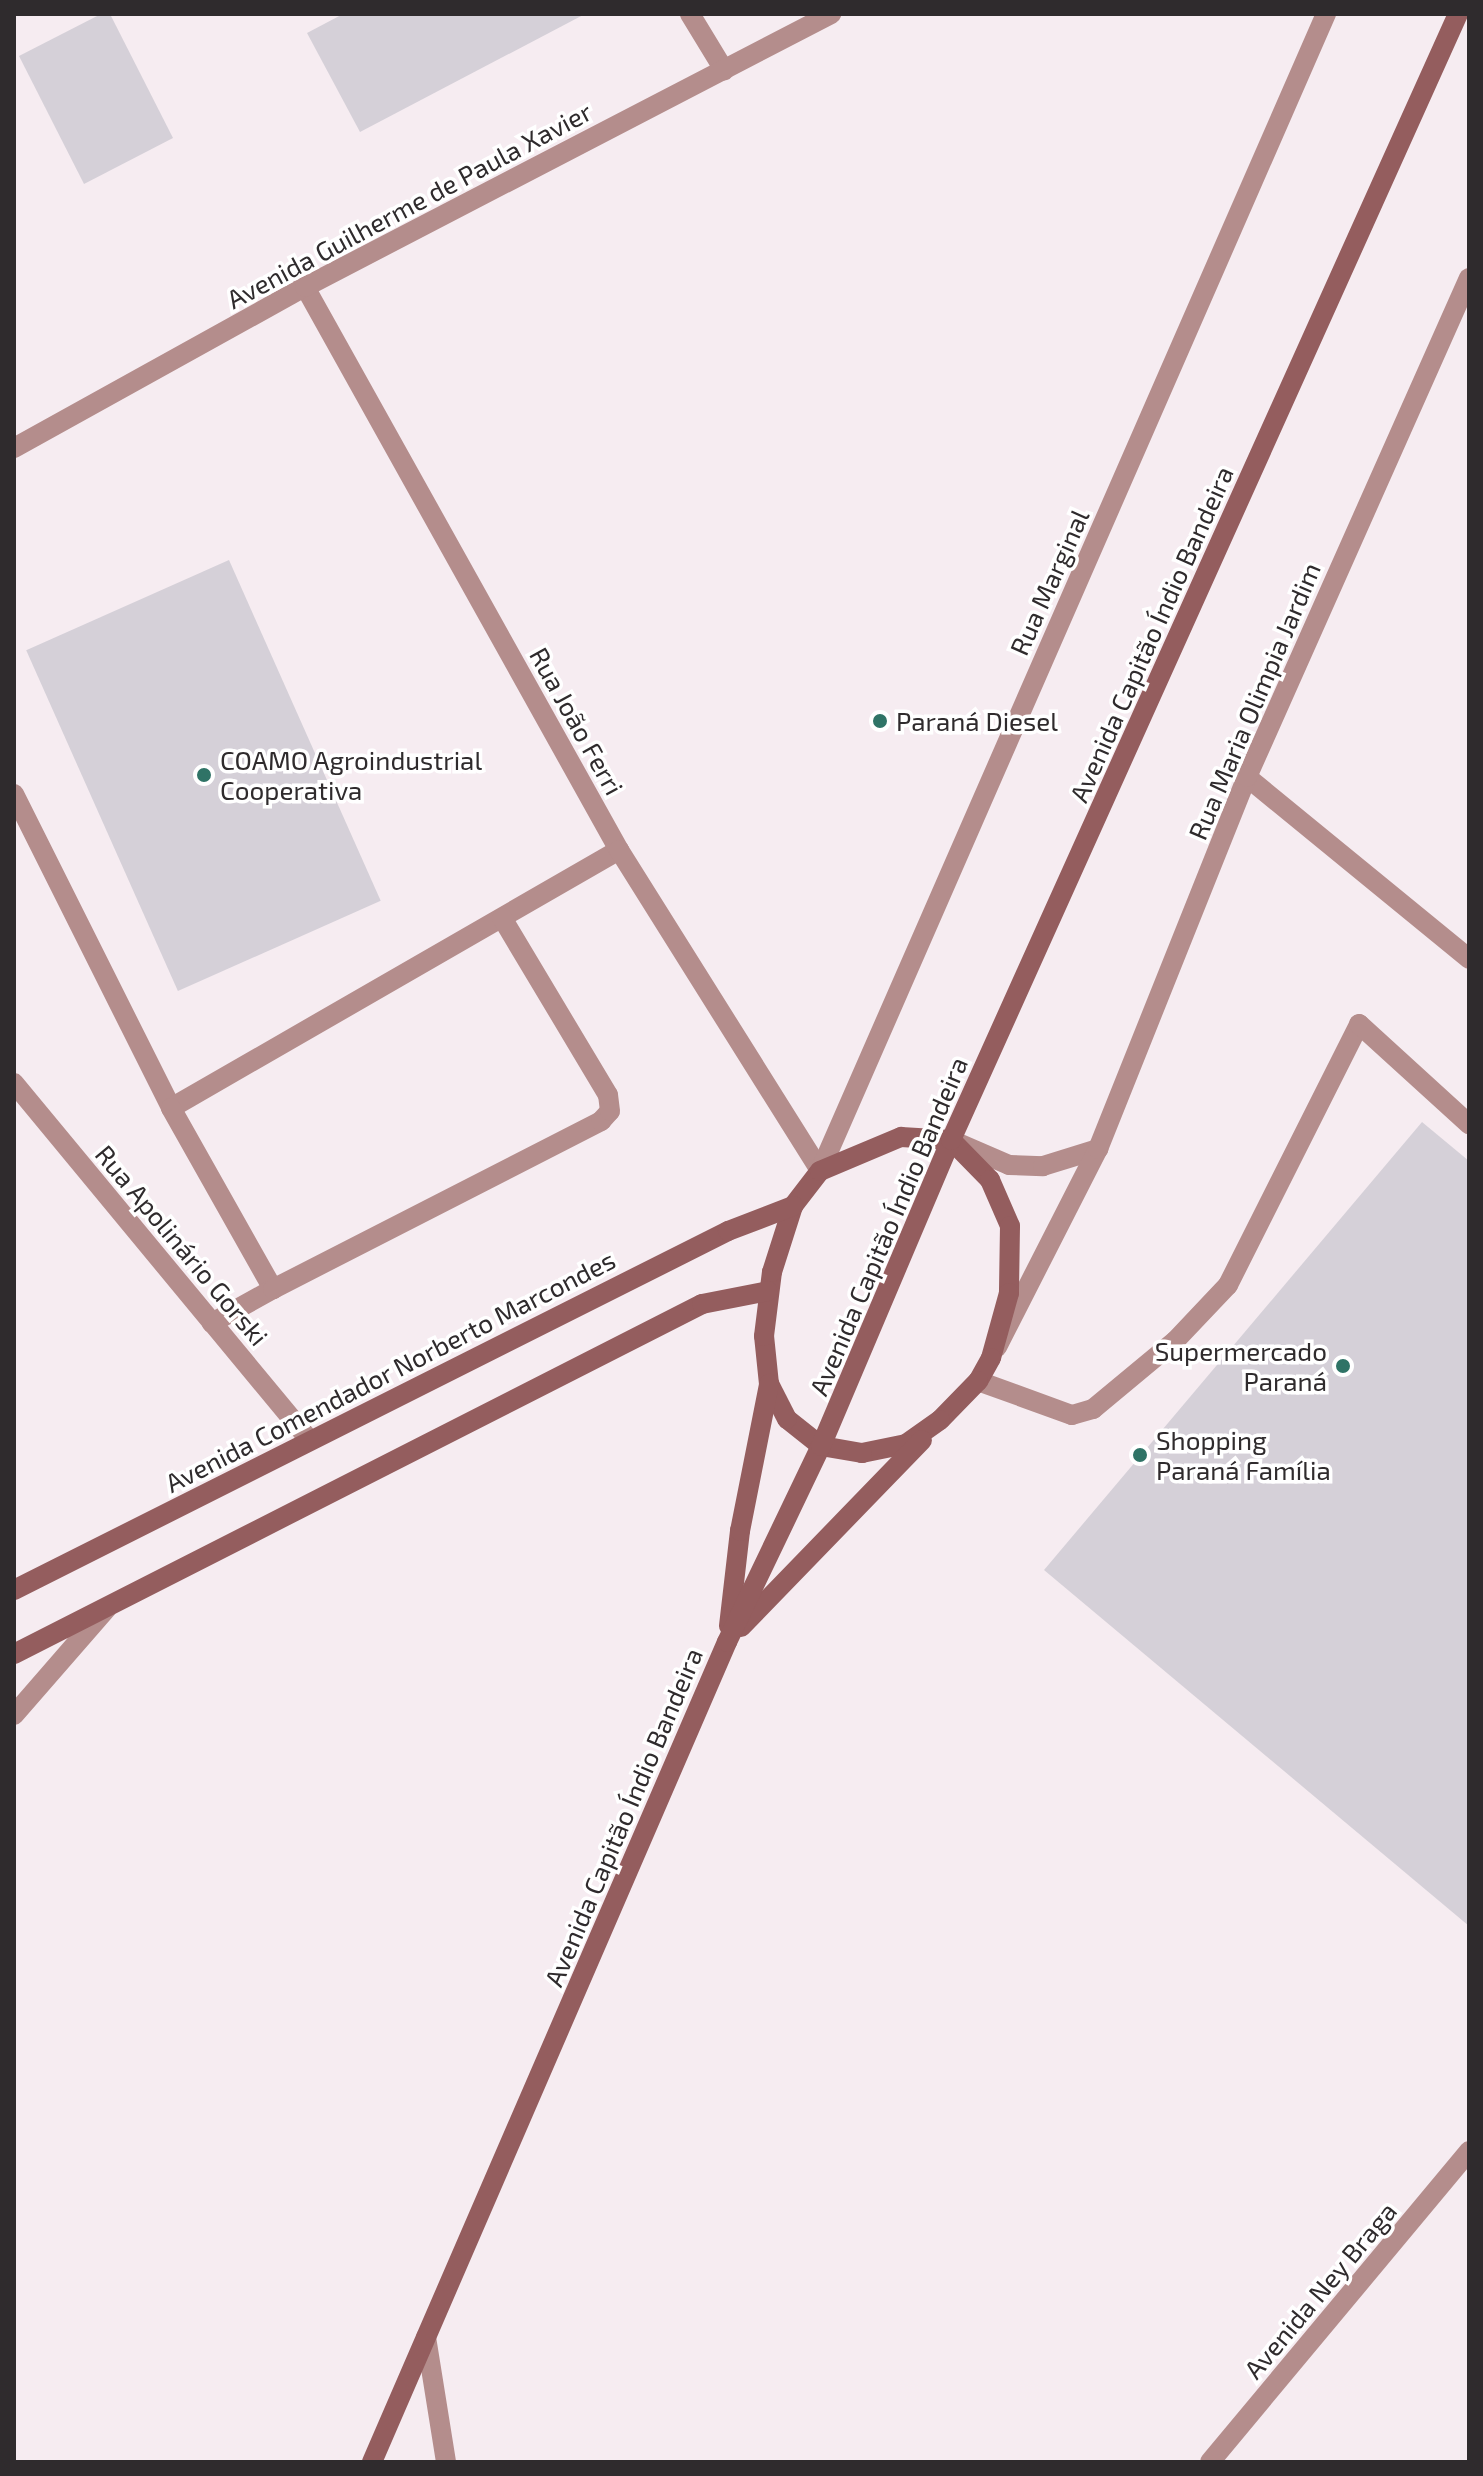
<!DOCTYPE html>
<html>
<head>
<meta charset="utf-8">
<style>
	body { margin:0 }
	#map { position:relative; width:1483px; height:2476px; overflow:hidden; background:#f6ecf1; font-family:"Exo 2",sans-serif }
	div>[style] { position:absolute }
	.building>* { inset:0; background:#d5d0d8; transform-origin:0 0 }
	.lane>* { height:20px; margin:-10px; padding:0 10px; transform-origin:10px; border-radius:10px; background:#b48d8c }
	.street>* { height:20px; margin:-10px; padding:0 10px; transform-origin:10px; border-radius:10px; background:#b48d8c }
	.secondary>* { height:20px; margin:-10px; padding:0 10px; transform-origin:10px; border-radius:10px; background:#945d5e }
	.dots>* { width:22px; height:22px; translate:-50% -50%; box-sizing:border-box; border:4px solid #fff; border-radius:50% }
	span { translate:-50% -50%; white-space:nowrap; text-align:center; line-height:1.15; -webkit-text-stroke:7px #fff; paint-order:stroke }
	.street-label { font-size:26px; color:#2f2b2d }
	.poi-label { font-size:26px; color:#2f2b2d }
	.left { translate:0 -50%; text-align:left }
	.right { translate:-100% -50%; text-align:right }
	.frame { position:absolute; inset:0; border:16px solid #2f2b2d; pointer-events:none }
</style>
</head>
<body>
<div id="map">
	<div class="building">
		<div style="clip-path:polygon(101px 14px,110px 14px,173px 138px,84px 184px,19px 56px)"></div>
		<div style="clip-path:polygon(343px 14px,585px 14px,360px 132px,307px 33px)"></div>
		<div style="left:229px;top:560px;width:373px;height:222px;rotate:66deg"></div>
		<div style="clip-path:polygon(1422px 1122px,1469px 1161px,1469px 1926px,1044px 1570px)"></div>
	</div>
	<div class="lane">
		<div style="left:690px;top:14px;width:66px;rotate:58.7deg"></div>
		<div style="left:14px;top:794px;width:351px;rotate:63.4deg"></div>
		<div style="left:171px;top:1108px;width:517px;rotate:-29.94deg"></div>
		<div style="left:171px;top:1108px;width:208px;rotate:60.6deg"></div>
		<div style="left:273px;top:1289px;width:70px;rotate:150.9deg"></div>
		<div style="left:273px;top:1289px;width:369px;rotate:-27.1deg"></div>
		<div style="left:601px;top:1121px;width:13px;rotate:-48deg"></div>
		<div style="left:610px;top:1111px;width:16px;rotate:-97deg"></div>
		<div style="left:608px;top:1095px;width:206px;rotate:-120.9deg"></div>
		<div style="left:978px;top:1381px;width:100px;rotate:19.9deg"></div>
		<div style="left:1072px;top:1415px;width:22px;rotate:-16deg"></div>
		<div style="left:1093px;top:1409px;width:107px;rotate:-39.7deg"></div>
		<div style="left:1175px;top:1341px;width:77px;rotate:-46.6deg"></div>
		<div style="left:1228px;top:1285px;width:292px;rotate:-63.3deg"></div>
		<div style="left:1359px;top:1024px;width:149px;rotate:42.3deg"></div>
		<div style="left:426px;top:2337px;width:127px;rotate:80.9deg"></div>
	</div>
	<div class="street">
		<div style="left:305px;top:287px;width:645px;rotate:60.85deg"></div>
		<div style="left:619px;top:850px;width:379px;rotate:57.9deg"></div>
		<div style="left:14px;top:448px;width:333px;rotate:-29deg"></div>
		<div style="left:305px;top:287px;width:593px;rotate:-27.43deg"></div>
		<div style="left:1247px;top:777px;width:287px;rotate:39.3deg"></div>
		<div style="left:14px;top:1083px;width:463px;rotate:50.4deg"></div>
		<div style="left:951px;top:1140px;width:63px;rotate:23.3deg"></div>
		<div style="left:1009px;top:1165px;width:34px;rotate:2deg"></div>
		<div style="left:1043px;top:1166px;width:58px;rotate:-17.2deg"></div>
		<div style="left:820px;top:1171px;width:1263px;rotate:-66.38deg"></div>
		<div style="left:997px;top:1347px;width:222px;rotate:-63deg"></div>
		<div style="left:1098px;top:1149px;width:401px;rotate:-68.2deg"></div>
		<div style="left:1247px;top:777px;width:546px;rotate:-66.02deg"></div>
		<div style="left:14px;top:1715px;width:142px;rotate:-49deg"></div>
		<div style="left:1210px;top:2462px;width:405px;rotate:-50.2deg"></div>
	</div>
	<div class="secondary">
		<div style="left:901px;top:1137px;width:50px;rotate:3.4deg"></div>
		<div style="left:951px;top:1140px;width:56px;rotate:45.7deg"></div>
		<div style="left:990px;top:1180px;width:50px;rotate:66.5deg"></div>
		<div style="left:1010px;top:1226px;width:67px;rotate:90.9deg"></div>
		<div style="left:1009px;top:1293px;width:67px;rotate:105.5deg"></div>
		<div style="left:991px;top:1358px;width:26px;rotate:119deg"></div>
		<div style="left:978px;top:1381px;width:54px;rotate:134.3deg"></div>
		<div style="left:940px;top:1420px;width:42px;rotate:144.8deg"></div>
		<div style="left:906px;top:1444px;width:45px;rotate:168.4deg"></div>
		<div style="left:862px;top:1453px;width:42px;rotate:-170.3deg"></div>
		<div style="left:821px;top:1446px;width:43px;rotate:-141.5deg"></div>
		<div style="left:787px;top:1419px;width:39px;rotate:-117deg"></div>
		<div style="left:769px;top:1384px;width:48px;rotate:-95.9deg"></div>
		<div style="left:764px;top:1336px;width:64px;rotate:-82.9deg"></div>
		<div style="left:772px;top:1272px;width:69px;rotate:-72.3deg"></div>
		<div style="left:793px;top:1206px;width:44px;rotate:-52.4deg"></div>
		<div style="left:820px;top:1171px;width:88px;rotate:-22.8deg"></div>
		<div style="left:14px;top:1590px;width:799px;rotate:-26.69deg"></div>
		<div style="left:728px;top:1231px;width:70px;rotate:-21deg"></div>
		<div style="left:729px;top:1626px;width:96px;rotate:-83.4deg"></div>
		<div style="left:740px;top:1531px;width:150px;rotate:-78.8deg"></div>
		<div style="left:741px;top:1627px;width:260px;rotate:-45.9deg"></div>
		<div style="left:14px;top:1654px;width:772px;rotate:-26.96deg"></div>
		<div style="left:702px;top:1304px;width:67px;rotate:-11.1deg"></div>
		<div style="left:372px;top:2462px;width:894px;rotate:-66.59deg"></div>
		<div style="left:727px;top:1642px;width:217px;rotate:-64.4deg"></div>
		<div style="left:821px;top:1446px;width:332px;rotate:-67deg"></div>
		<div style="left:951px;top:1140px;width:1235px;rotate:-65.76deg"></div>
	</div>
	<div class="dots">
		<div style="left:880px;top:721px;background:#2f7366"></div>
		<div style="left:204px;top:775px;background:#2f7366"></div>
		<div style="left:1343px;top:1366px;background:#2f7366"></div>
		<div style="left:1140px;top:1455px;background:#2f7366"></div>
	</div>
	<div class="street-label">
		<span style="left:409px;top:205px;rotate:-28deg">Avenida Guilherme de Paula Xavier</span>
		<span style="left:1049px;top:582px;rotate:-66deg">Rua Marginal</span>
		<span style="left:1151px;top:634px;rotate:-66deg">Avenida Capitão Índio Bandeira</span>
		<span style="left:1254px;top:701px;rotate:-67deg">Rua Maria Olimpia Jardim</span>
		<span style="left:577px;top:721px;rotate:61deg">Rua João Ferri</span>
		<span style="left:888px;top:1226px;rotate:-67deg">Avenida Capitão Índio Bandeira</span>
		<span style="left:182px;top:1245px;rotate:50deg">Rua Apolinário Gorski</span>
		<span style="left:390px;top:1371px;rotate:-27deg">Avenida Comendador Norberto Marcondes</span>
		<span style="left:623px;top:1817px;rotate:-67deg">Avenida Capitão Índio Bandeira</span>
		<span style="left:1320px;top:2290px;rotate:-50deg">Avenida Ney Braga</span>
	</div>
	<div class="poi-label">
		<span class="left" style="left:896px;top:721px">Paraná Diesel</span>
		<span class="left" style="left:220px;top:775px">COAMO Agroindustrial<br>Cooperativa</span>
		<span class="right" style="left:1327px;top:1366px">Supermercado<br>Paraná</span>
		<span class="left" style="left:1156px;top:1455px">Shopping<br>Paraná Família</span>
	</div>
	<div class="frame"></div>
</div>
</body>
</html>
